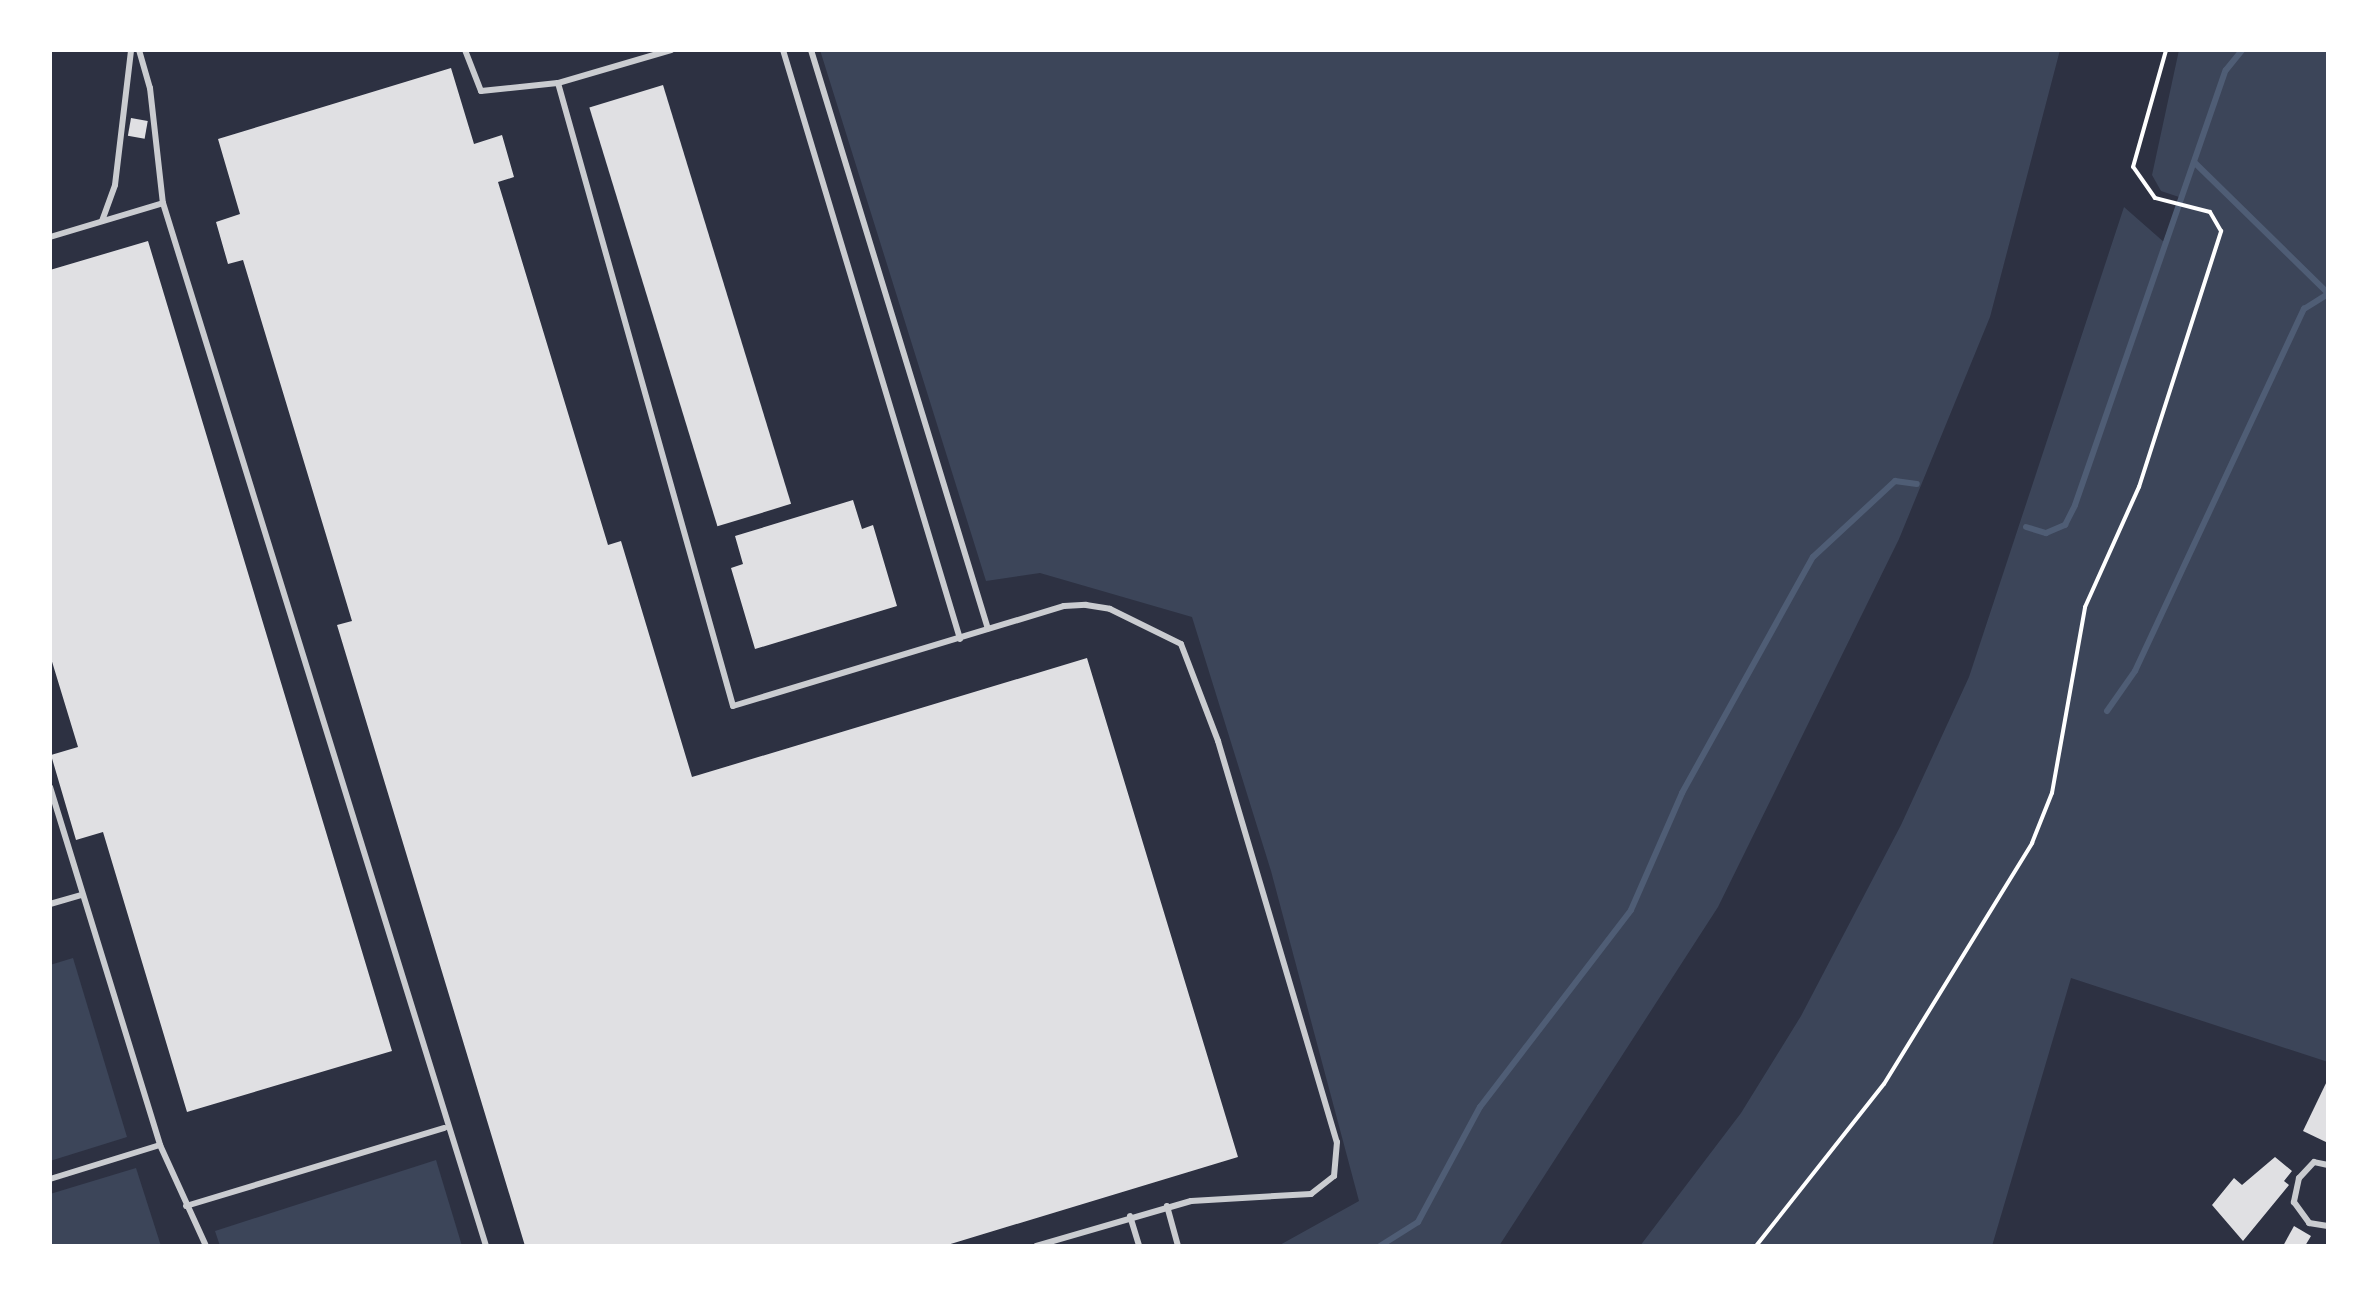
<!DOCTYPE html>
<html>
<head>
<meta charset="utf-8">
<style>
	body { margin:0 }
	#map { position:relative; width:2378px; height:1296px; overflow:hidden; background:#2d3142; font-family:Raleway,sans-serif }
	div>[style] { position:absolute }
	.green>* { inset:0; background:#3c4559 }
	.stream>* { height:6px; margin:-3px; padding:0 3px; transform-origin:3px; border-radius:3px; background:#4f5d75 }
	.building>* { inset:0; background:#e0e0e3; transform-origin:0 0 }
	.path>* { height:4px; margin:-2px; padding:0 2px; transform-origin:2px; border-radius:2px; background:#fff }
	.service>* { height:6px; margin:-3px; padding:0 3px; transform-origin:3px; border-radius:3px; background:#caccd0 }
	span { translate:-50% -50%; white-space:nowrap; text-align:center; line-height:1.15; -webkit-text-stroke:10px #fff; paint-order:stroke }
	.frame { position:absolute; inset:0; border:52px solid #fff; pointer-events:none }
</style>
</head>
<body>
<div id="map">
	<div class="green">
		<div style="clip-path:polygon(820px 50px,2060px 50px,1990px 317px,1899px 539px,1718px 907px,1499px 1246px,1278px 1246px,1359px 1201px,1271px 871px,1192px 617px,1040px 573px,986px 581px)"></div>
		<div style="clip-path:polygon(2179px 50px,2328px 50px,2328px 1062px,2071px 978px,1992px 1246px,1640px 1246px,1741px 1113px,1801px 1016px,1901px 825px,1969px 677px,2124px 207px,2165px 243px,2182px 198px,2161px 191px,2152px 175px)"></div>
		<div style="clip-path:polygon(73px 958px,127px 1137px,50px 1161px,50px 965px)"></div>
		<div style="clip-path:polygon(436px 1160px,462px 1246px,220px 1246px,215px 1231px)"></div>
		<div style="clip-path:polygon(136px 1168px,161px 1246px,50px 1246px,50px 1194px)"></div>
	</div>
	<div class="stream">
		<div style="left:2194px;top:162px;width:187px;rotate:44.4deg"></div>
		<div style="left:2026px;top:527px;width:21px;rotate:17deg"></div>
		<div style="left:2046px;top:533px;width:21px;rotate:-23deg"></div>
		<div style="left:2065px;top:525px;width:22px;rotate:-63deg"></div>
		<div style="left:2075px;top:505px;width:460px;rotate:-70.9deg"></div>
		<div style="left:2226px;top:70px;width:26px;rotate:-51deg"></div>
		<div style="left:2107px;top:711px;width:49px;rotate:-55deg"></div>
		<div style="left:2135px;top:671px;width:400px;rotate:-65deg"></div>
		<div style="left:2304px;top:309px;width:28px;rotate:-32deg"></div>
		<div style="left:1380px;top:1246px;width:45px;rotate:-32.3deg"></div>
		<div style="left:1418px;top:1222px;width:131px;rotate:-61.7deg"></div>
		<div style="left:1480px;top:1107px;width:248px;rotate:-52.5deg"></div>
		<div style="left:1631px;top:910px;width:128px;rotate:-66.4deg"></div>
		<div style="left:1682px;top:793px;width:270px;rotate:-61deg"></div>
		<div style="left:1813px;top:557px;width:112px;rotate:-42.8deg"></div>
		<div style="left:1895px;top:481px;width:22px;rotate:8deg"></div>
	</div>
	<div class="building">
		<div style="clip-path:polygon(451px 68px,474px 144px,502px 135px,514px 177px,498px 182px,608px 545px,621px 541px,692px 777px,1087px 658px,1238px 1157px,944px 1246px,525px 1246px,337px 625px,352px 621px,243px 260px,228px 264px,216px 222px,240px 214px,218px 139px)"></div>
		<div style="left:663px;top:85px;width:438px;height:77px;rotate:73deg"></div>
		<div style="left:131px;top:118px;width:17px;height:18px;rotate:10deg"></div>
		<div style="clip-path:polygon(148px 241px,392px 1051px,187px 1112px,103px 832px,76px 840px,51px 755px,78px 747px,50px 655px,50px 270px)"></div>
		<div style="clip-path:polygon(853px 500px,862px 529px,873px 525px,897px 606px,755px 649px,731px 568px,743px 564px,735px 536px)"></div>
		<div style="clip-path:polygon(2328px 1079px,2328px 1143px,2303px 1131px)"></div>
		<div style="clip-path:polygon(2275px 1157px,2292px 1171px,2284px 1181px,2289px 1185px,2243px 1241px,2212px 1205px,2234px 1178px,2242px 1185px)"></div>
		<div style="clip-path:polygon(2294px 1226px,2311px 1236px,2305px 1246px,2283px 1246px)"></div>
	</div>
	<div class="path">
		<div style="left:1756px;top:1246px;width:206px;rotate:-51.7deg"></div>
		<div style="left:1884px;top:1084px;width:283px;rotate:-58.4deg"></div>
		<div style="left:2032px;top:843px;width:54px;rotate:-68.2deg"></div>
		<div style="left:2052px;top:793px;width:189px;rotate:-79.9deg"></div>
		<div style="left:2085px;top:607px;width:132px;rotate:-65.8deg"></div>
		<div style="left:2139px;top:487px;width:269px;rotate:-72.2deg"></div>
		<div style="left:2221px;top:231px;width:22px;rotate:-120deg"></div>
		<div style="left:2210px;top:212px;width:57px;rotate:-165.7deg"></div>
		<div style="left:2155px;top:198px;width:38px;rotate:-125deg"></div>
		<div style="left:2133px;top:167px;width:122px;rotate:-74.2deg"></div>
	</div>
	<div class="service">
		<div style="left:139px;top:50px;width:40px;rotate:74deg"></div>
		<div style="left:150px;top:88px;width:116px;rotate:83.6deg"></div>
		<div style="left:163px;top:203px;width:1092px;rotate:72.79deg"></div>
		<div style="left:465px;top:50px;width:44px;rotate:68.7deg"></div>
		<div style="left:481px;top:91px;width:77px;rotate:-5.9deg"></div>
		<div style="left:671px;top:50px;width:118px;rotate:163.7deg"></div>
		<div style="left:558px;top:83px;width:647px;rotate:74.31deg"></div>
		<div style="left:733px;top:706px;width:346px;rotate:-16.8deg"></div>
		<div style="left:1064px;top:606px;width:22px;rotate:-3deg"></div>
		<div style="left:1086px;top:605px;width:24px;rotate:9deg"></div>
		<div style="left:1110px;top:609px;width:79px;rotate:26.2deg"></div>
		<div style="left:1181px;top:644px;width:104px;rotate:69.1deg"></div>
		<div style="left:1218px;top:741px;width:418px;rotate:73.5deg"></div>
		<div style="left:1337px;top:1142px;width:34px;rotate:95deg"></div>
		<div style="left:1334px;top:1176px;width:29px;rotate:142deg"></div>
		<div style="left:1311px;top:1194px;width:120px;rotate:176.7deg"></div>
		<div style="left:1191px;top:1201px;width:161px;rotate:163.8deg"></div>
		<div style="left:783px;top:50px;width:615px;rotate:73.27deg"></div>
		<div style="left:811px;top:50px;width:605px;rotate:73deg"></div>
		<div style="left:102px;top:221px;width:38px;rotate:-70deg"></div>
		<div style="left:115px;top:185px;width:136px;rotate:-83.2deg"></div>
		<div style="left:50px;top:237px;width:118px;rotate:-16.7deg"></div>
		<div style="left:50px;top:787px;width:375px;rotate:72.9deg"></div>
		<div style="left:160px;top:1145px;width:111px;rotate:65.5deg"></div>
		<div style="left:50px;top:904px;width:33px;rotate:-16deg"></div>
		<div style="left:2328px;top:1165px;width:14px;rotate:-168deg"></div>
		<div style="left:2314px;top:1162px;width:22px;rotate:133deg"></div>
		<div style="left:2299px;top:1178px;width:25px;rotate:102deg"></div>
		<div style="left:2294px;top:1202px;width:26px;rotate:54deg"></div>
		<div style="left:2309px;top:1223px;width:19px;rotate:9deg"></div>
		<div style="left:50px;top:1179px;width:115px;rotate:-17.2deg"></div>
		<div style="left:186px;top:1206px;width:270px;rotate:-16.8deg"></div>
		<div style="left:1167px;top:1206px;width:41px;rotate:74.6deg"></div>
		<div style="left:1130px;top:1216px;width:31px;rotate:73deg"></div>
	</div>
	<div class="frame"></div>
</div>
</body>
</html>
